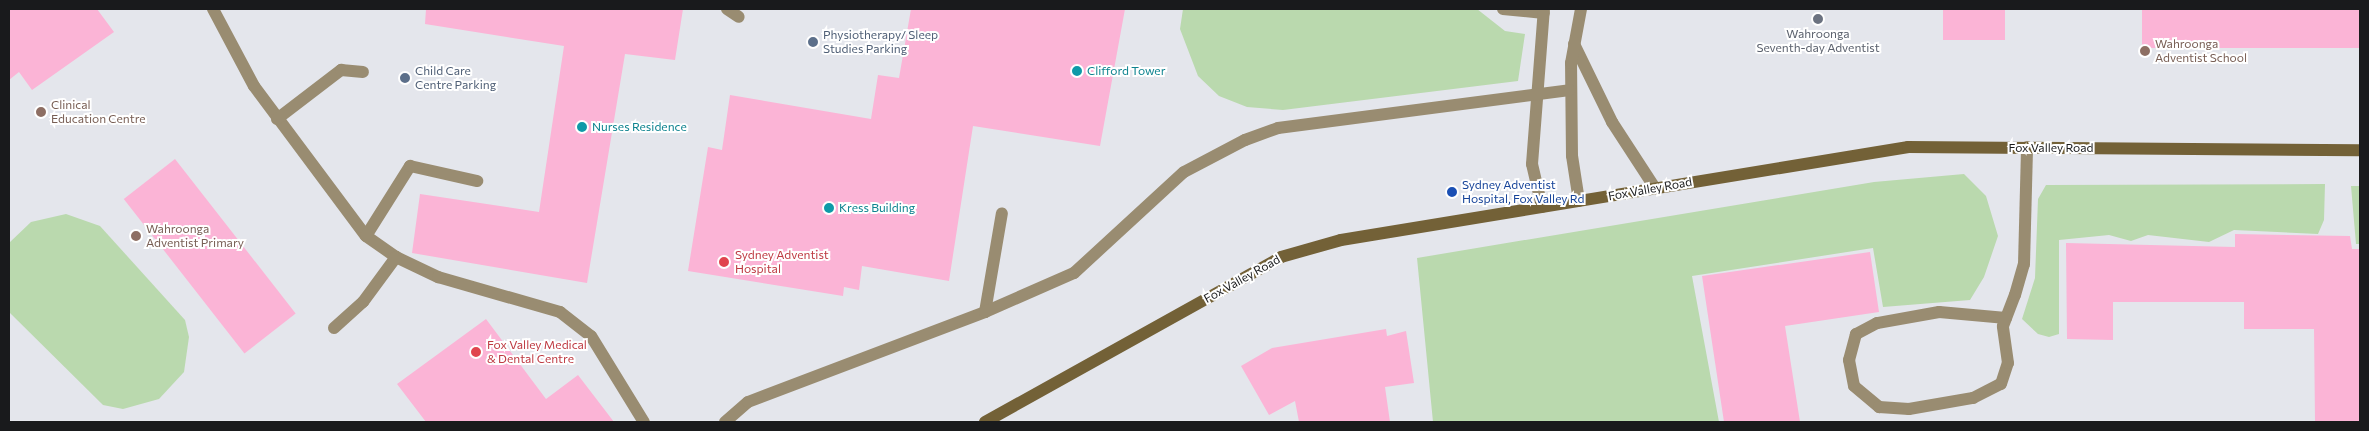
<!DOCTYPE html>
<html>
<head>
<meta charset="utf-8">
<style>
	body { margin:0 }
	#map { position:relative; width:2369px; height:431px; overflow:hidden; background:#e4e6ec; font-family:Commissioner,sans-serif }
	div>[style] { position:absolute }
	.green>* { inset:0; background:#bad9ae }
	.building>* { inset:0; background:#fbb4d6; transform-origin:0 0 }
	.lane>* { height:12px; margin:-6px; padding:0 6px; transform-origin:6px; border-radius:6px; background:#998c71 }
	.secondary>* { height:12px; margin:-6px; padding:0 6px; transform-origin:6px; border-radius:6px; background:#736137 }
	.dots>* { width:14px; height:14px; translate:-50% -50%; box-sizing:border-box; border:2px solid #fff; border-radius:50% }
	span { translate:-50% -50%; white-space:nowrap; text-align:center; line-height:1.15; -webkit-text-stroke:4px #fff; paint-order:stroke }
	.worship-label { font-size:12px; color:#5b616d }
	.service-label { font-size:12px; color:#4e5e75 }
	.left { translate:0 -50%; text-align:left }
	.education-label { font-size:12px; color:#785e54 }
	.culture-label { font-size:12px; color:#0d838f }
	.street-label { font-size:12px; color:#191a1c }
	.transit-label { font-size:12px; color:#164399 }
	.health-label { font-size:12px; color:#be3a42 }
	.frame { position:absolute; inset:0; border:10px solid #191a1c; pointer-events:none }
</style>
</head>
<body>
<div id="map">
	<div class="green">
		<div style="clip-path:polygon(1183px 9px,1477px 9px,1505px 31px,1525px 34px,1518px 81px,1283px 110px,1247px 107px,1219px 96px,1198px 76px,1180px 29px)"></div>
		<div style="clip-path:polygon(1964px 174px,1986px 196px,1998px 236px,1984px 277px,1970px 300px,1883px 307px,1873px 248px,1692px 276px,1719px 422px,1433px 422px,1417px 258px,1874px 182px)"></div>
		<div style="clip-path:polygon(2325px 184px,2324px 220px,2318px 234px,2234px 230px,2209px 242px,2148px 235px,2131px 241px,2109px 235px,2059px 240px,2059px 334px,2049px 337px,2038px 334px,2022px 319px,2035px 278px,2038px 199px,2046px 185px)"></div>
		<div style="clip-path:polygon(2351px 186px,2360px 186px,2360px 244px,2356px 244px)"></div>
		<div style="clip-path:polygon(66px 214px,100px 226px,185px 320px,189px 337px,184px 372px,159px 399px,123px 409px,103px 405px,9px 312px,9px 243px,31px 222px)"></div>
	</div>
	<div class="building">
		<div style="clip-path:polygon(9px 9px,97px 9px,114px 32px,32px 90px,19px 72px,9px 80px)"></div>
		<div style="clip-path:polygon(426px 9px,683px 9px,675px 60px,625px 54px,587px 283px,412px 253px,420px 194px,539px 212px,564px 46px,425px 24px)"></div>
		<div style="clip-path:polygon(911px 9px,1125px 9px,1100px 146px,973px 126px,949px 281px,862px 266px,859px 290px,844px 287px,843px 296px,688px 271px,708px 147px,722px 150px,730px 95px,871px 119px,878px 75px,899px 78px)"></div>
		<div style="left:1943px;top:9px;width:62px;height:31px"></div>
		<div style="left:2142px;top:9px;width:218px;height:39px"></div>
		<div style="left:175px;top:159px;width:196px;height:65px;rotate:52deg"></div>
		<div style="clip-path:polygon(2235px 234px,2350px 236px,2352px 249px,2360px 249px,2360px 422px,2315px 422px,2314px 329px,2244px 329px,2244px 302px,2113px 302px,2113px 340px,2067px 339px,2066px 243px,2235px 247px)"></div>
		<div style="clip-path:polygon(1870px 252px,1879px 312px,1785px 326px,1800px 422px,1724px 422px,1702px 276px)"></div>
		<div style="clip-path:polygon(486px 319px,546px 399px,578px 375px,614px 422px,426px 422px,397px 384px)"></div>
		<div style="clip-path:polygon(1386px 329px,1387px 336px,1406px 331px,1414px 383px,1385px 387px,1390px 422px,1299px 422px,1295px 401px,1269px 415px,1241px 366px,1272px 348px)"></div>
	</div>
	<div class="lane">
		<div style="left:213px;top:9px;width:87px;rotate:62deg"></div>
		<div style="left:254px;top:86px;width:187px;rotate:53.3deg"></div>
		<div style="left:366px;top:236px;width:37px;rotate:35deg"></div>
		<div style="left:396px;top:257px;width:47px;rotate:25.5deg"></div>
		<div style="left:438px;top:277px;width:127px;rotate:16deg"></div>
		<div style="left:560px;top:312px;width:39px;rotate:38deg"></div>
		<div style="left:591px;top:336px;width:101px;rotate:58.4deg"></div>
		<div style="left:727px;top:9px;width:14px;rotate:34deg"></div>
		<div style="left:1503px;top:9px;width:41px;rotate:5.6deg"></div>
		<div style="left:1574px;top:44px;width:87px;rotate:64deg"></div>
		<div style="left:1612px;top:122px;width:79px;rotate:56.9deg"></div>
		<div style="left:277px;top:119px;width:81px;rotate:-37.4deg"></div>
		<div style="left:341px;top:70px;width:22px;rotate:5deg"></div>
		<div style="left:1579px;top:201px;width:46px;rotate:-98.8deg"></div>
		<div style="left:1572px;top:156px;width:93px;rotate:-90.6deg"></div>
		<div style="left:1571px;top:63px;width:55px;rotate:-79.5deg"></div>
		<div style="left:1542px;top:207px;width:44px;rotate:-103.1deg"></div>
		<div style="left:1532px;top:164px;width:155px;rotate:-85.6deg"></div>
		<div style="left:366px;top:236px;width:83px;rotate:-57.8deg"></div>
		<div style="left:410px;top:166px;width:69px;rotate:12.6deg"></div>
		<div style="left:985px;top:312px;width:100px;rotate:-80.3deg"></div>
		<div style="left:2006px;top:318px;width:67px;rotate:-174.9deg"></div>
		<div style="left:1939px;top:312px;width:63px;rotate:169.9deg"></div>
		<div style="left:1877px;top:323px;width:24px;rotate:152deg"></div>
		<div style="left:1856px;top:334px;width:27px;rotate:105deg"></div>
		<div style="left:1849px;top:360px;width:26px;rotate:79deg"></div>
		<div style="left:1854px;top:386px;width:33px;rotate:40deg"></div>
		<div style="left:1879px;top:407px;width:30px;rotate:4deg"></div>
		<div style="left:1909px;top:409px;width:65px;rotate:-9.8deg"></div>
		<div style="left:1973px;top:398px;width:31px;rotate:-27deg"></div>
		<div style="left:2001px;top:384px;width:22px;rotate:-72deg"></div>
		<div style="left:2008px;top:363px;width:37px;rotate:-98deg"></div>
		<div style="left:2003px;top:326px;width:33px;rotate:-69deg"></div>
		<div style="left:2015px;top:295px;width:32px;rotate:-74deg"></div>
		<div style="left:2024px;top:264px;width:117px;rotate:-88.5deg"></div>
		<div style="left:334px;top:328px;width:39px;rotate:-42deg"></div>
		<div style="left:363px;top:302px;width:56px;rotate:-53.7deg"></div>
		<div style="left:725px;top:422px;width:30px;rotate:-41deg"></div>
		<div style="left:748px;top:402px;width:254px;rotate:-20.8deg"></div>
		<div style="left:985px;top:312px;width:97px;rotate:-23.7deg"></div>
		<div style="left:1074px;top:273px;width:149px;rotate:-42.6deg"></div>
		<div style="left:1184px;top:172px;width:69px;rotate:-27.7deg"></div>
		<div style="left:1245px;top:140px;width:35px;rotate:-20deg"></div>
		<div style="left:1278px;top:128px;width:294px;rotate:-7.4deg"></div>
	</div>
	<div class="secondary">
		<div style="left:985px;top:422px;width:339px;rotate:-29.1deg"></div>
		<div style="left:1281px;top:257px;width:62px;rotate:-15.8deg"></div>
		<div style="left:1341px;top:240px;width:575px;rotate:-9.31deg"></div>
		<div style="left:1908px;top:147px;width:452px;rotate:0.4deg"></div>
	</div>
	<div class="dots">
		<div style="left:1818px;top:19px;background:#6b7280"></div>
		<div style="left:813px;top:42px;background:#5c6f8a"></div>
		<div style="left:2145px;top:51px;background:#8d6e63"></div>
		<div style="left:1077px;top:71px;background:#0f9aa8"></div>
		<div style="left:405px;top:78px;background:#5c6f8a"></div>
		<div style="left:41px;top:112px;background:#8d6e63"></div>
		<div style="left:582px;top:127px;background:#0f9aa8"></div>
		<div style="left:1452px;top:192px;background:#1a4fb4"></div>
		<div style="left:829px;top:208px;background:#0f9aa8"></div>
		<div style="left:136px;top:236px;background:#8d6e63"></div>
		<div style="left:724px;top:262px;background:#e0444e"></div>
		<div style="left:476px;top:352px;background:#e0444e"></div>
	</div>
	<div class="worship-label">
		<span style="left:1818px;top:41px">Wahroonga<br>Seventh-day Adventist</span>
	</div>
	<div class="service-label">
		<span class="left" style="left:823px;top:42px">Physiotherapy/ Sleep<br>Studies Parking</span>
		<span class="left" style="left:415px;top:78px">Child Care<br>Centre Parking</span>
	</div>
	<div class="education-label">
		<span class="left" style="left:2155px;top:51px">Wahroonga<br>Adventist School</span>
		<span class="left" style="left:51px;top:112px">Clinical<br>Education Centre</span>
		<span class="left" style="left:146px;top:236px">Wahroonga<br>Adventist Primary</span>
	</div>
	<div class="culture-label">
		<span class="left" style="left:1087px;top:71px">Clifford Tower</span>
		<span class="left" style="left:592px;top:127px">Nurses Residence</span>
		<span class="left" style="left:839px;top:208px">Kress Building</span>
	</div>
	<div class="street-label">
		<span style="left:2051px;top:148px">Fox Valley Road</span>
		<span style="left:1650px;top:189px;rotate:-10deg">Fox Valley Road</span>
		<span style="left:1242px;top:279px;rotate:-29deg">Fox Valley Road</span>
	</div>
	<div class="transit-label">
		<span class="left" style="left:1462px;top:192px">Sydney Adventist<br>Hospital, Fox Valley Rd</span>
	</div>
	<div class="health-label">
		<span class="left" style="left:735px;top:262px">Sydney Adventist<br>Hospital</span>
		<span class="left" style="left:487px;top:352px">Fox Valley Medical<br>&amp; Dental Centre</span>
	</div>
	<div class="frame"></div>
</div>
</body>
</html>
